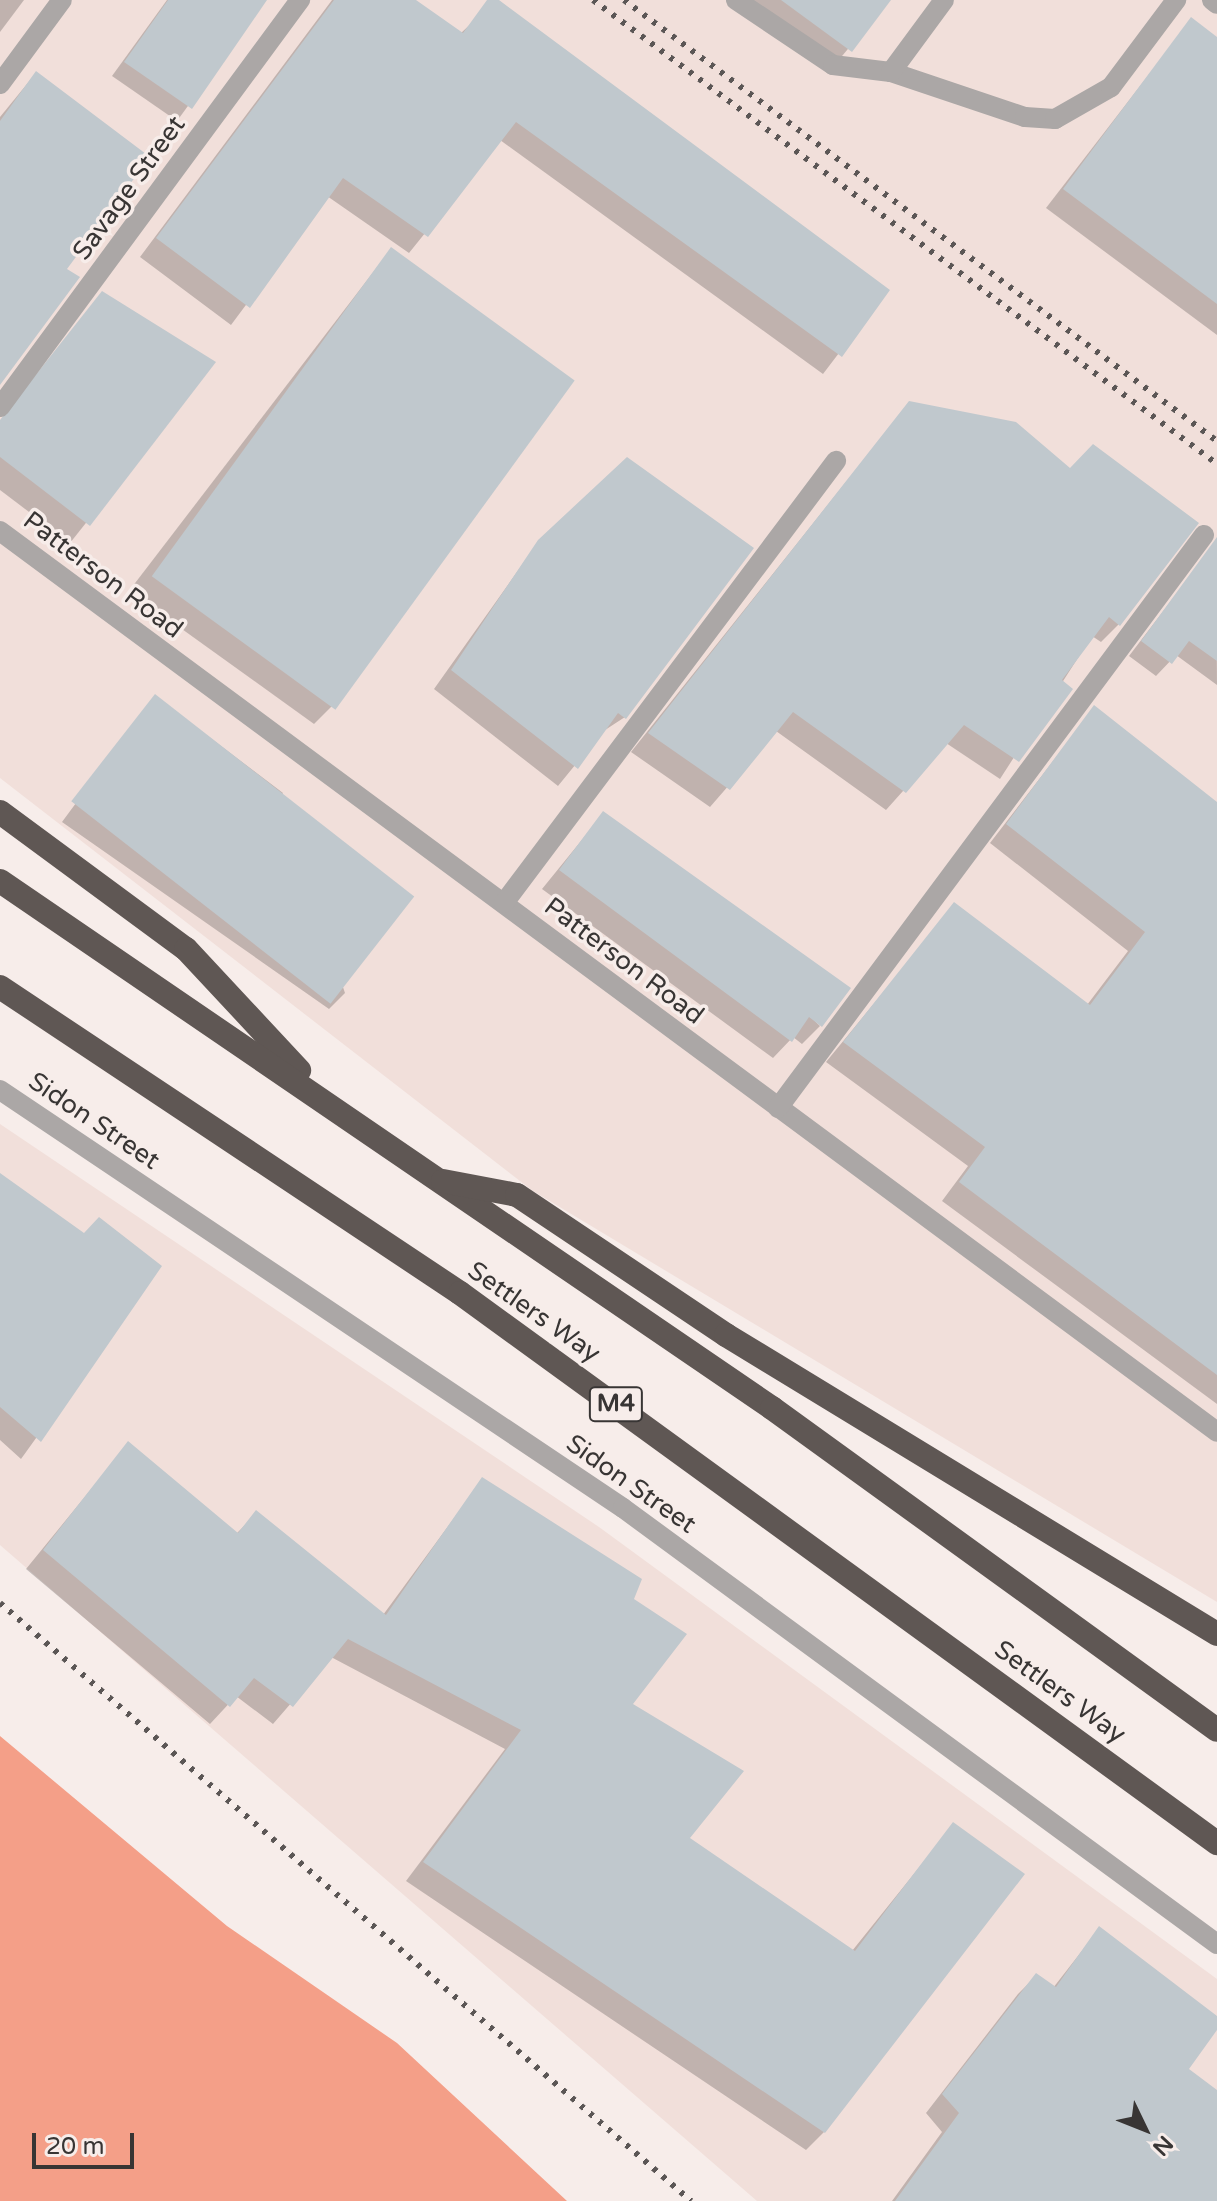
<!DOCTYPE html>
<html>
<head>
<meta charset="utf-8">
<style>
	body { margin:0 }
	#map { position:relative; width:1217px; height:2201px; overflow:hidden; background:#f7edea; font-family:"Varela Round",sans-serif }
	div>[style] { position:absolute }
	.built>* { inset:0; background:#f1dfda }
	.water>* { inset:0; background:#f49f88 }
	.shadow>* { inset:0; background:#0003 }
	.building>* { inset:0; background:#c0c8cd; transform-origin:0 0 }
	.minor>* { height:20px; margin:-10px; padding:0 10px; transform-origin:10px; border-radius:10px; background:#aba7a6 }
	.highway>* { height:24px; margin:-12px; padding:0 12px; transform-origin:12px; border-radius:12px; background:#5f5754 }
	.rail>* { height:6px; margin-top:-3px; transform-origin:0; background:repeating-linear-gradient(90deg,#5b5655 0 4px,transparent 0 12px) }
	span { translate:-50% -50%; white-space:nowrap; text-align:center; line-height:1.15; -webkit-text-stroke:7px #f7edea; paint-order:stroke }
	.shield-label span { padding:2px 6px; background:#f7edea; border:2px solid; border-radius:6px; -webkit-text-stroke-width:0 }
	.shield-label { font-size:24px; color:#383534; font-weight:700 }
	.street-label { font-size:26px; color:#383534 }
	.north { position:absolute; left:1105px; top:2089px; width:80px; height:80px; -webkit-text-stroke:6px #f7edea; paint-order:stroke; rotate:133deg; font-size:22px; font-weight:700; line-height:32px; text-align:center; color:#383534 }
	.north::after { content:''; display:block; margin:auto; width:28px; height:36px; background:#383534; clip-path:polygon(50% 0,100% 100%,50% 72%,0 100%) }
	.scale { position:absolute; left:32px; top:2133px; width:102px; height:36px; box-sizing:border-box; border:4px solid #383534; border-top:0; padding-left:10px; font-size:24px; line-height:28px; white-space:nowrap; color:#383534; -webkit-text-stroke:6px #f7edea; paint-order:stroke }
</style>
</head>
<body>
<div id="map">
	<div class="built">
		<div style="clip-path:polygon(0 0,1217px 0,1217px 1602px,533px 1191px,0 778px)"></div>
		<div style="clip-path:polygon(0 1124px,599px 1527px,1217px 1979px,1217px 2201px,757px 2201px,0 1545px)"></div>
	</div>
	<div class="water">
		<div style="clip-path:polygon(0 1736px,227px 1926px,397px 2043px,567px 2201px,0 2201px)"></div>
	</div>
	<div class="shadow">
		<div style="clip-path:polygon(0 0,24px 0,0 32px)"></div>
		<div style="clip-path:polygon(167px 0,265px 0,177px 121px,112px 76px)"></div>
		<div style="clip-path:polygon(332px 0,413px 0,460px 34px,496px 0,887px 290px,823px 374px,500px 140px,409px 253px,327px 196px,231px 325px,140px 257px)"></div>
		<div style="clip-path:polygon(739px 0,889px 0,832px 68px)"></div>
		<div style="clip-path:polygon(1191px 20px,1217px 39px,1217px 335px,1046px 208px)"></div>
		<div style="clip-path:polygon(36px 73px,64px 270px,0 382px,0 117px)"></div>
		<div style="clip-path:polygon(391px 249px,332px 706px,314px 724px,129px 591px)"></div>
		<div style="clip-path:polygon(102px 293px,213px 363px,70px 543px,0 490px,0 422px)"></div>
		<div style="clip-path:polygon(909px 403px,1119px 624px,1101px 642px,1092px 636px,1000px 779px,946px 743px,886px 810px,776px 731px,710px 807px,631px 752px)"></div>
		<div style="clip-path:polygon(539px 541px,625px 717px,602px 732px,558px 786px,434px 689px)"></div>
		<div style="clip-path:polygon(1216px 542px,1217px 685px,1176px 655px,1156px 676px,1129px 656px)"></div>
		<div style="clip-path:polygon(155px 696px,283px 793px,279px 799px,345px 993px,329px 1009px,62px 822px)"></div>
		<div style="clip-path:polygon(1094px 708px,1217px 805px,1217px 1404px,942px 1201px,968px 1166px,826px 1062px,955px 905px,1087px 1005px,1128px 951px,990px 843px)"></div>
		<div style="clip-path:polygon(603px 814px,820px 1026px,802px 1044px,793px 1037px,773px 1058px,542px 889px)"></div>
		<div style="clip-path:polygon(0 1175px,84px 1235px,160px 1266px,21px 1459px,0 1440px)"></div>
		<div style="clip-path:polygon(128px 1444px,236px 1534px,257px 1513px,383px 1615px,482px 1480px,632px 1600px,630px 1704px,687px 1839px,852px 1951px,954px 1824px,824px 2132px,806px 2150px,406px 1881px,505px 1749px,331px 1657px,273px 1724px,236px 1696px,210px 1724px,26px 1569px)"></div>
		<div style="clip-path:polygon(1099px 1929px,1217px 2019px,1187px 2070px,1217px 2092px,1217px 2201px,892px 2201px,942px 2132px,926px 2113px,1018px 1994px,1036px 1976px,1053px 1988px)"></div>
	</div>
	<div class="building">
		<div style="clip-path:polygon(168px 0,267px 0,192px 109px,124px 62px)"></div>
		<div style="clip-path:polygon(334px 0,416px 0,463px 33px,487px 0,499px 0,890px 290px,842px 357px,516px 122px,428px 237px,343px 178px,250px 308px,156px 238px)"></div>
		<div style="clip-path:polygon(781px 0,891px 0,852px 52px)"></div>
		<div style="clip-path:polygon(1191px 17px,1217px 37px,1217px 304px,1063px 189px)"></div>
		<div style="clip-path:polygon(36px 71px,150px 157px,67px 269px,80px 277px,0 385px,0 121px)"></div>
		<div style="left:391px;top:247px;width:227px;height:407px;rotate:36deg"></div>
		<div style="clip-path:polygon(102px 291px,216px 362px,90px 526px,0 457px,0 420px)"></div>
		<div style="clip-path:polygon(909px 401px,1016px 422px,1070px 468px,1093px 444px,1199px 523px,1120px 626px,1109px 617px,1062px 680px,1073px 689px,1019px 762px,964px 725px,906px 793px,793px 712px,730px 790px,648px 733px)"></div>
		<div style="clip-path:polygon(627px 457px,754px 548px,626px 719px,618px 713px,578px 769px,451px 670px,538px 540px)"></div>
		<div style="clip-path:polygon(1217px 537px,1217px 661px,1189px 641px,1172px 664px,1141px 641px)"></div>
		<div style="left:155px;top:694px;width:329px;height:136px;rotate:38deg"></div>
		<div style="clip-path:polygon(1094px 705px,1217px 802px,1217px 1375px,959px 1182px,985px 1147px,843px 1042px,954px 902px,1090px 1005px,1145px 932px,1006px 824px)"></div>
		<div style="clip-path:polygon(603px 811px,851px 988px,822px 1027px,809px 1017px,792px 1042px,559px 870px)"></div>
		<div style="clip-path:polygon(0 1173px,84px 1233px,99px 1217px,162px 1266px,41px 1442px,0 1407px)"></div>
		<div style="clip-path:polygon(128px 1441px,238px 1533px,256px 1510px,386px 1615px,482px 1477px,642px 1579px,634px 1599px,687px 1634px,633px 1704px,744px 1771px,690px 1838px,855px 1951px,953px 1822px,1025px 1874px,825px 2133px,423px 1862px,521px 1730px,348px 1639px,293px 1707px,254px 1678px,230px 1707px,43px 1550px)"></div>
		<div style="clip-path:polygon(1099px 1926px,1217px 2016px,1217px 2030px,1189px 2069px,1217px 2090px,1217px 2201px,895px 2201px,959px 2113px,942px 2094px,1036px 1973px,1056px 1987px)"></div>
	</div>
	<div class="minor">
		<div style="left:736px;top:0;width:117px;rotate:33.8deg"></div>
		<div style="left:833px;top:65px;width:58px;rotate:6.9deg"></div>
		<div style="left:891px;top:72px;width:141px;rotate:18.6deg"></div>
		<div style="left:1025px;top:117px;width:30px;rotate:4deg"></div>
		<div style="left:1055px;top:119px;width:64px;rotate:-29.7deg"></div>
		<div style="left:1111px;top:87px;width:109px;rotate:-53.2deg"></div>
		<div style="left:1212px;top:0;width:6px;rotate:39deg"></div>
		<div style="left:891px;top:72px;width:89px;rotate:-53.6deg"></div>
		<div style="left:0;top:84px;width:104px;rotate:-53.6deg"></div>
		<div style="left:0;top:407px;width:506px;rotate:-53.61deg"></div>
		<div style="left:0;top:531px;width:1514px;rotate:36.51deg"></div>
		<div style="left:504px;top:903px;width:553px;rotate:-53.09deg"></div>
		<div style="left:0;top:1090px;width:750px;rotate:33.86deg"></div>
		<div style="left:623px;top:1508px;width:737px;rotate:36.28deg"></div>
		<div style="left:778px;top:1108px;width:714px;rotate:-53.37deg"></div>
	</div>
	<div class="highway">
		<div style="left:0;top:812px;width:231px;rotate:36.4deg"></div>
		<div style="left:186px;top:949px;width:166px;rotate:47deg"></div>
		<div style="left:0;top:881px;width:935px;rotate:34.32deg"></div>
		<div style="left:772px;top:1408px;width:549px;rotate:35.89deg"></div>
		<div style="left:0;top:987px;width:552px;rotate:33.63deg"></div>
		<div style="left:460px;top:1293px;width:936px;rotate:36deg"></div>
		<div style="left:443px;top:1181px;width:75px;rotate:10.7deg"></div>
		<div style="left:517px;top:1195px;width:252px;rotate:33.8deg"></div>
		<div style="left:726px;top:1335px;width:575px;rotate:31.34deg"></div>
	</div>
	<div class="rail">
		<div style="left:593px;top:0;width:778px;rotate:36.63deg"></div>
		<div style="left:624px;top:0;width:739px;rotate:36.64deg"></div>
		<div style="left:0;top:1603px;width:914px;rotate:40.87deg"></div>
	</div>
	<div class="shield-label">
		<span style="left:616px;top:1404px">M4</span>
	</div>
	<div class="street-label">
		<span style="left:129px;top:188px;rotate:-54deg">Savage Street</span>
		<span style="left:103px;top:575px;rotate:37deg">Patterson Road</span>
		<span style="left:624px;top:961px;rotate:37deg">Patterson Road</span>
		<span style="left:94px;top:1121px;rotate:34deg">Sidon Street</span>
		<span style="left:534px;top:1312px;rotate:35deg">Settlers Way</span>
		<span style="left:631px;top:1484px;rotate:35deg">Sidon Street</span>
		<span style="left:1060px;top:1692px;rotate:36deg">Settlers Way</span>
	</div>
	<div class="north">N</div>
	<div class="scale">20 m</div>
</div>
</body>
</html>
